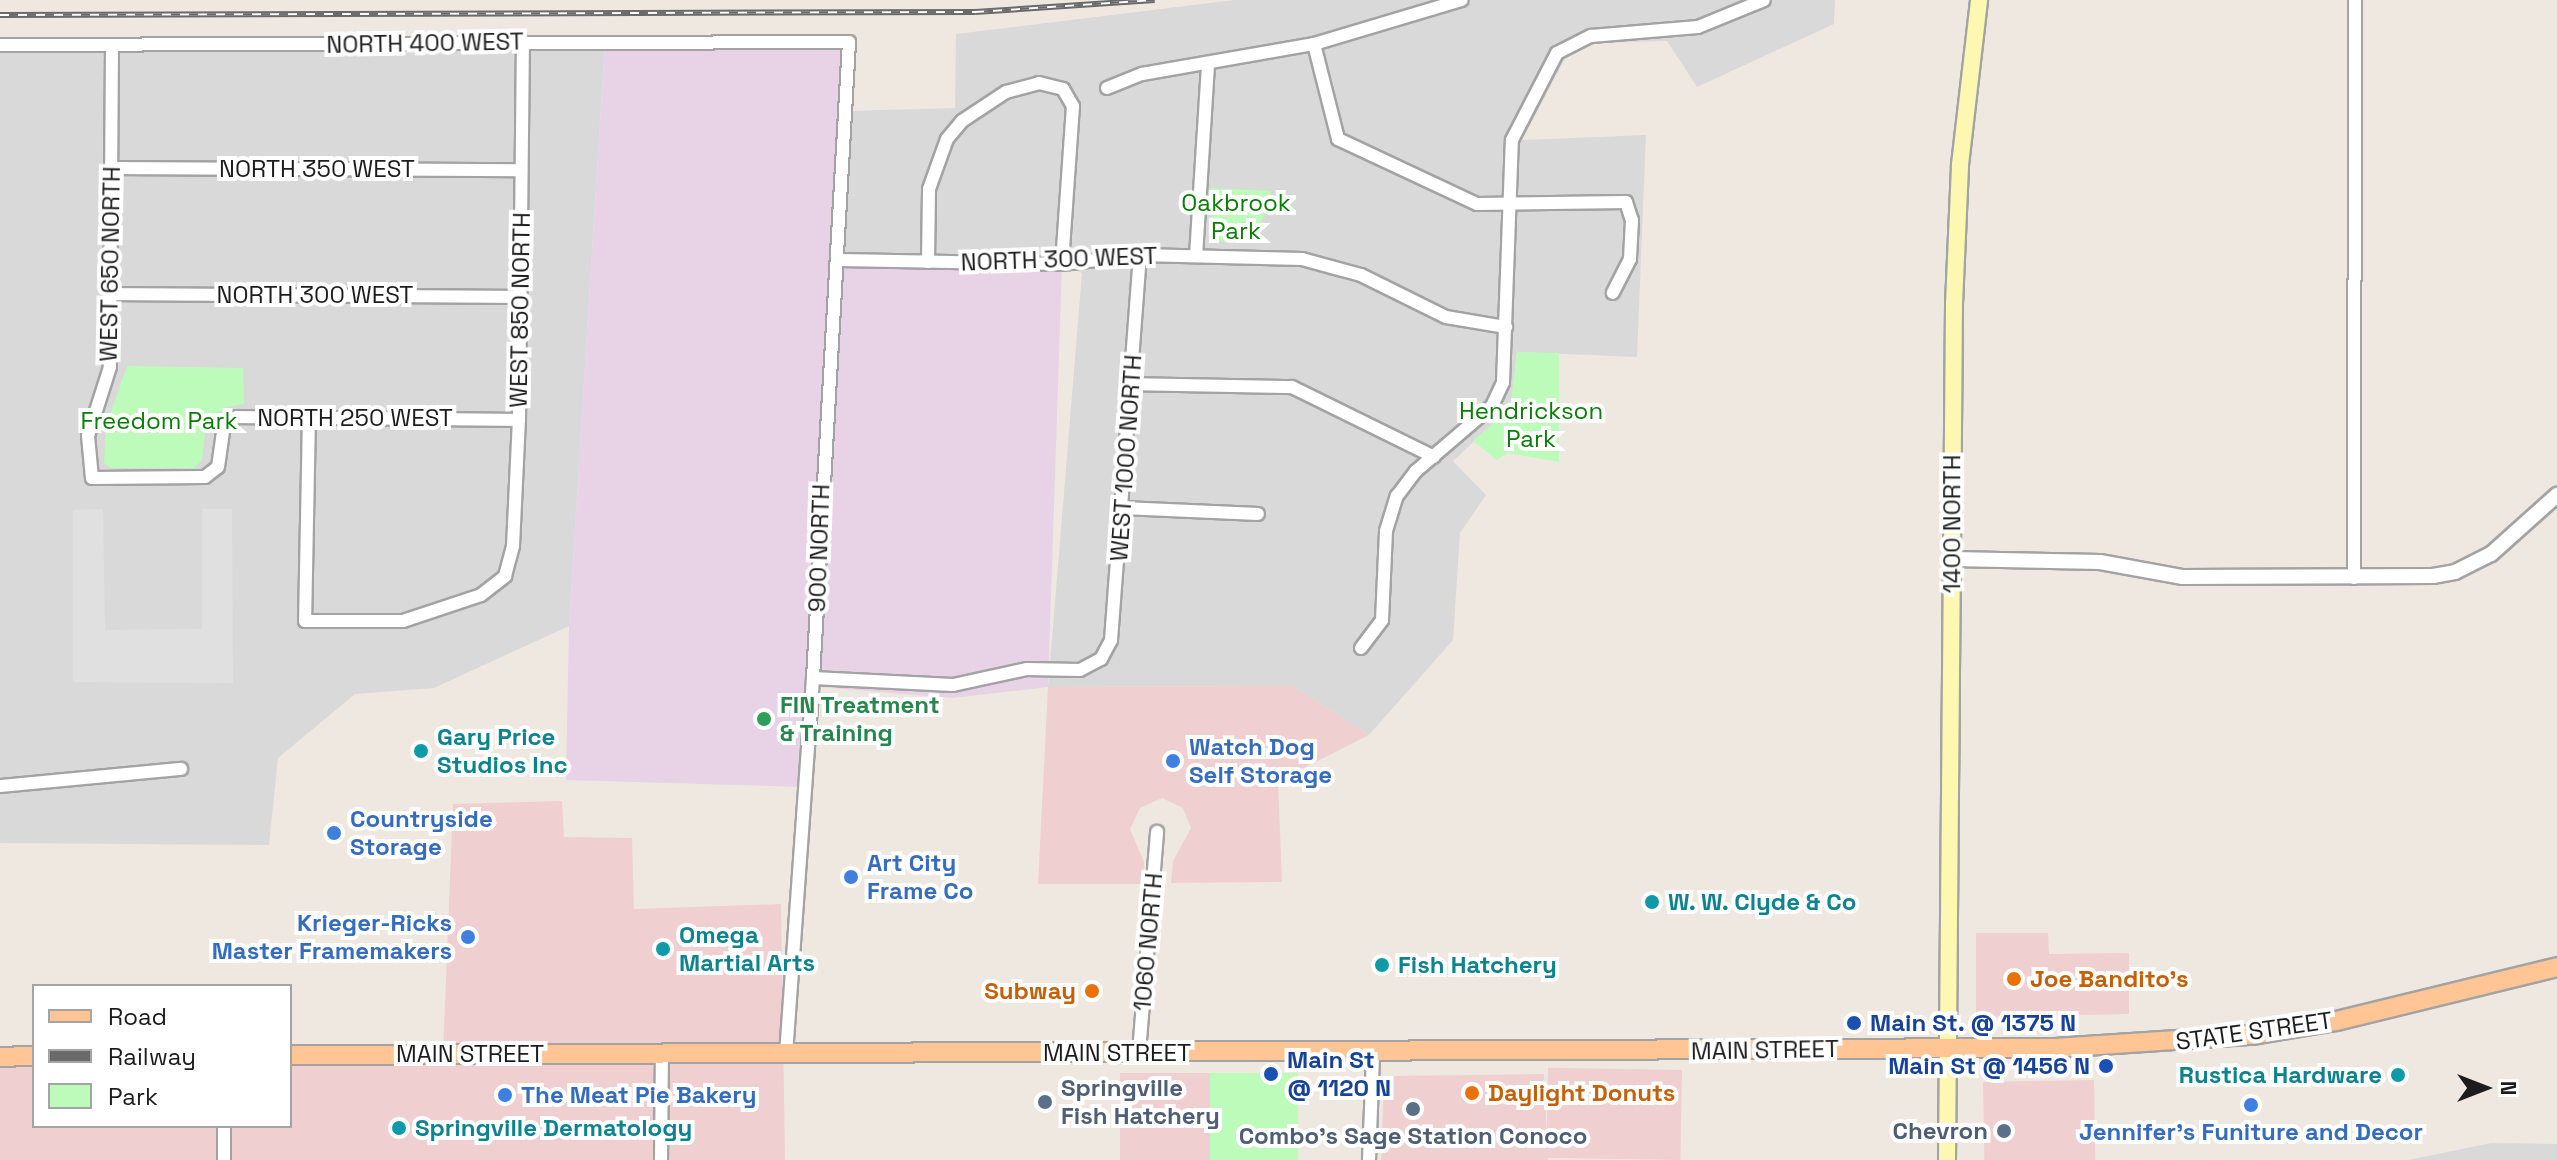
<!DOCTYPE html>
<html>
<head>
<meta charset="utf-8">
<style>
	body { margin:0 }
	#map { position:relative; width:2557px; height:1160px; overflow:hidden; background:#eee8e1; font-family:"Space Grotesk",sans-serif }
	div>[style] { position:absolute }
	.residential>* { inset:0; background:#dad9d9 }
	.commercial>* { inset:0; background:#f0cfd1; transform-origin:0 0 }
	.industrial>* { inset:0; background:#e7d2e6 }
	.park>* { inset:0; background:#bdfbbb; transform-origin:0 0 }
	.parking>* { inset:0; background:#e0e0e0 }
	.roads { filter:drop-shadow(2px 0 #a3a3a3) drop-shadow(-2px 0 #a3a3a3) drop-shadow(0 2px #a3a3a3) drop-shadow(0 -2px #a3a3a3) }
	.minor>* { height:12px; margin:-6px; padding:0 6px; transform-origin:6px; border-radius:6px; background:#fff }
	.tertiary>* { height:14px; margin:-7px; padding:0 7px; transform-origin:7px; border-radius:7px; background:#fff }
	.secondary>* { height:16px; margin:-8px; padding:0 8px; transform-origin:8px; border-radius:8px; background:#fcf7b1 }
	.primary>* { height:18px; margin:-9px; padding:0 9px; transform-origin:9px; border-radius:9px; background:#ffc595 }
	.rail>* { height:6px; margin-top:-3px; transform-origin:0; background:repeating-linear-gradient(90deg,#fff 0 9px,#6a6a6a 0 18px); box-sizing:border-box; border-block:2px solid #6a6a6a }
	.dots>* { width:22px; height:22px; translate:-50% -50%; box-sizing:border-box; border:4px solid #fff; border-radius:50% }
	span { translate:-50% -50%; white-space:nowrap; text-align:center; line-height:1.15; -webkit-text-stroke:8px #fff; paint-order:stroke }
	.street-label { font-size:24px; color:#1c1c1c }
	.park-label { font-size:24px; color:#0a7d07 }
	.leisure-label { font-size:24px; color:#27864d; font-weight:700 }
	.left { translate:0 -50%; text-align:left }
	.culture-label { font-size:24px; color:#0d838f; font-weight:700 }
	.right { translate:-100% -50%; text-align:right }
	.shop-label { font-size:24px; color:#366cbe; font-weight:700 }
	.food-label { font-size:24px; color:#c56008; font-weight:700 }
	.transit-label { font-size:24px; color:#164399; font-weight:700 }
	.service-label { font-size:24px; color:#4e5e75; font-weight:700 }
	.legend { position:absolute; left:32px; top:984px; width:260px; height:144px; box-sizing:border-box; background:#fff; border:2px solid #a4a4a4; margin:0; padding:10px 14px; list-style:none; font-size:24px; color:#1c1c1c }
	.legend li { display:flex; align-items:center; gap:16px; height:40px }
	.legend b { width:40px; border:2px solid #a4a4a4 }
	.north { position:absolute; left:2445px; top:1048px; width:80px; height:80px; -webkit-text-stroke:6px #fff; paint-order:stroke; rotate:90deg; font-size:22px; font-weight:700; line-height:32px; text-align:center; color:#1c1c1c }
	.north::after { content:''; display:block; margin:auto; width:28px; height:36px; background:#1c1c1c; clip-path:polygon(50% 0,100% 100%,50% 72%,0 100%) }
</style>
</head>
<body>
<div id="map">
	<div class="residential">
		<div style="clip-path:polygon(1234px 0,1835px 0,1834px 24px,1697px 87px,1667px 41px,1599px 43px,1569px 51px,1522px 140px,1646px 135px,1637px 357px,1517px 352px,1512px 397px,1503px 414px,1453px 461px,1486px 495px,1460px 533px,1453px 640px,1369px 735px,1293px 686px,1048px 687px,1082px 273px,1062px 264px,839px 260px,846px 111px,955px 108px,956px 34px)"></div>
		<div style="clip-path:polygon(605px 42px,569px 626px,434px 688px,355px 694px,278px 758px,269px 845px,0 843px,0 45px)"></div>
		<div style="clip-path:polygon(2491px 1143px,2557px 1144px,2557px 1160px,2408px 1160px)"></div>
	</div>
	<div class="commercial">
		<div style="clip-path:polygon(1293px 686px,1369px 735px,1278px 781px,1282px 882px,1171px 883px,1173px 861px,1191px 828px,1183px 808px,1162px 798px,1140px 808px,1130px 829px,1144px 862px,1143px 884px,1038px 884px,1048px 687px)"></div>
		<div style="clip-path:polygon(562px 801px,564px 837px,632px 838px,634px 909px,781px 904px,785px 1160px,0 1160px,0 1057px,34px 1056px,34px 1126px,290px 1126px,290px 1055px,443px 1054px,453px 804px)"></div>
		<div style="clip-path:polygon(1976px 933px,2048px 933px,2049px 954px,2129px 953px,2129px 1014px,1976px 1017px)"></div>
		<div style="left:1682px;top:1070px;width:90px;height:134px;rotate:91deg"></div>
		<div style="left:1120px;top:1073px;width:90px;height:87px"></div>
		<div style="clip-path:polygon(1544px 1074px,1548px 1160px,1381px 1160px,1384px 1082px,1390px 1076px)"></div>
		<div style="left:2094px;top:1080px;width:80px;height:111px;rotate:89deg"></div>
	</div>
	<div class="industrial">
		<div style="clip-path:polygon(605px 42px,849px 42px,839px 260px,1062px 264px,1048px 687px,952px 698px,820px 687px,802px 787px,566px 780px,569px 626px)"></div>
	</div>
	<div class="park">
		<div style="clip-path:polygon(1211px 188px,1271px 191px,1255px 243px,1211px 241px)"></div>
		<div style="clip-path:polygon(1517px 352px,1559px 353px,1559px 462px,1508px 453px,1497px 460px,1473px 441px,1503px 414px,1512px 397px)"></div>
		<div style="clip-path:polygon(127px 366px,243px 368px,244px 404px,226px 407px,206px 423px,202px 460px,194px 468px,111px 468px,104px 463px,106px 426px)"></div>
		<div style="left:1210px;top:1073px;width:88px;height:87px"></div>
	</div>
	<div class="parking">
		<div style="clip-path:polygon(103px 509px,105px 630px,202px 629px,202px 509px,232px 509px,233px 683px,73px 682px,73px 510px)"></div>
	</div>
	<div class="roads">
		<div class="minor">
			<div style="left:1314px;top:44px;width:98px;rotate:75.8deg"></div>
			<div style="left:1338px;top:139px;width:153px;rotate:25.1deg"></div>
			<div style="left:1477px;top:204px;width:149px;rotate:-0.8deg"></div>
			<div style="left:1626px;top:202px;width:19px;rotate:72deg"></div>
			<div style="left:1632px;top:220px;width:39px;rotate:93deg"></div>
			<div style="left:1630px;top:259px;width:38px;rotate:117deg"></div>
			<div style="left:0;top:45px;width:849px;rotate:-0.2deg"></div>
			<div style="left:849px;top:42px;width:637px;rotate:93.24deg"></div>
			<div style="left:813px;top:678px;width:376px;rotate:94.1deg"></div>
			<div style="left:112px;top:46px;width:321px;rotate:90.4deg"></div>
			<div style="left:110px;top:367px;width:72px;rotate:107.7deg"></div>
			<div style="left:88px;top:436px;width:42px;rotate:84.6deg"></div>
			<div style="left:92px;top:478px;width:113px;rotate:-0.5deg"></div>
			<div style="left:205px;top:477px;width:16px;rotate:-38deg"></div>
			<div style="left:218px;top:467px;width:42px;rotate:-81.9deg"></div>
			<div style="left:224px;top:425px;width:15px;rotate:-32deg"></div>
			<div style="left:237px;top:417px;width:282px;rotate:0.6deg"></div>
			<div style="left:1107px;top:88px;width:38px;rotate:-22deg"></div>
			<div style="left:1142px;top:74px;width:175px;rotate:-9.9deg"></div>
			<div style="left:1314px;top:44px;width:154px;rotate:-16.6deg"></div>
			<div style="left:112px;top:168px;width:409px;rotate:0.3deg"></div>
			<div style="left:1196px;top:256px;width:193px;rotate:-86.4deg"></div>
			<div style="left:839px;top:260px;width:223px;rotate:1deg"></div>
			<div style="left:1062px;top:264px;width:79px;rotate:-6.6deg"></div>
			<div style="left:1140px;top:255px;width:162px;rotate:1.4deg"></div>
			<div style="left:1302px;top:259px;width:61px;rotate:15.2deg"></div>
			<div style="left:1361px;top:275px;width:95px;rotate:26.3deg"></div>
			<div style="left:1446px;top:317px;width:61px;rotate:9.5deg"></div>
			<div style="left:928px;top:262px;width:73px;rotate:-89.2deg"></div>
			<div style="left:929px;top:189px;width:53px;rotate:-70.2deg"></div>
			<div style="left:947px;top:139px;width:23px;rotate:-50deg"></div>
			<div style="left:962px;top:121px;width:53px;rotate:-33.4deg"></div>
			<div style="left:1006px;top:92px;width:34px;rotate:-15deg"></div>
			<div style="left:1039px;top:83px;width:25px;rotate:14deg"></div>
			<div style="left:1063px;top:89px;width:20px;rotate:60deg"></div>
			<div style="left:1073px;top:106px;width:158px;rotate:94deg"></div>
			<div style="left:110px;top:294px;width:409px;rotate:0.4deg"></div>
			<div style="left:1131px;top:384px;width:161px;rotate:1.1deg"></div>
			<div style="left:1292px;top:387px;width:158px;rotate:26.2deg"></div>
			<div style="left:309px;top:416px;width:205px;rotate:91.1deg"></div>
			<div style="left:305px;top:621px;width:98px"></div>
			<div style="left:403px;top:621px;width:82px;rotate:-18.4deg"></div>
			<div style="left:481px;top:595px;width:31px;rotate:-38deg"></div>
			<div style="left:505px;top:576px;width:31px;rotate:-75deg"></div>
			<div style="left:513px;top:546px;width:126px;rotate:-87.3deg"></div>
			<div style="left:519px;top:420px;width:378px;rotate:-89.4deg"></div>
			<div style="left:1123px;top:508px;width:135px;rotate:2.5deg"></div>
			<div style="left:2354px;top:578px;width:578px;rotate:-89.9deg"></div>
			<div style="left:1361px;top:648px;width:35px;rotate:-53deg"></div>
			<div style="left:1382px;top:620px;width:89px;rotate:-87.4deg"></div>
			<div style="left:1386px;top:531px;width:37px;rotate:-73deg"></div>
			<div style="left:1397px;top:496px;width:31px;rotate:-53deg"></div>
			<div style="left:1416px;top:471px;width:100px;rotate:-40.5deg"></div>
			<div style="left:1492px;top:406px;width:26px;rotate:-65deg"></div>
			<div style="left:1503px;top:382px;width:242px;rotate:-87.9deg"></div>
			<div style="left:1512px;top:140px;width:98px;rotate:-62.7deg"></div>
			<div style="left:1557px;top:53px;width:38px;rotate:-27deg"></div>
			<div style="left:1591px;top:36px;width:107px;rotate:-4.8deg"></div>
			<div style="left:1698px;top:27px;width:71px;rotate:-22.2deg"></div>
			<div style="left:813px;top:678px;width:140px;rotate:2.9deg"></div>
			<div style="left:953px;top:685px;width:76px;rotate:-12.2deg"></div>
			<div style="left:1027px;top:669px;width:53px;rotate:1.1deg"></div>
			<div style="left:1080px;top:670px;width:24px;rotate:-28deg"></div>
			<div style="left:1101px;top:659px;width:21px;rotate:-62deg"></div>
			<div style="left:1111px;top:640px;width:386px;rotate:-85.7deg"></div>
			<div style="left:0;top:786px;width:182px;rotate:-5.4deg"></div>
			<div style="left:1139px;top:1052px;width:221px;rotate:-85.3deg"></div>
			<div style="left:224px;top:1126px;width:34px;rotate:90deg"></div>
			<div style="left:661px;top:1160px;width:106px;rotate:-89.5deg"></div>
			<div style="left:1369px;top:1160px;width:105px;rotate:-87.8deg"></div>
		</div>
		<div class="tertiary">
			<div style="left:1952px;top:559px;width:148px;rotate:1.2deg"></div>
			<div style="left:2100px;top:562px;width:83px;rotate:10.4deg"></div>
			<div style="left:2182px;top:577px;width:251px;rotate:-0.2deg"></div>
			<div style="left:2433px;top:576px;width:22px;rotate:-10deg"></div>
			<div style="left:2455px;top:572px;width:40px;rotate:-26.6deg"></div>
			<div style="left:2491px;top:554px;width:89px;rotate:-41.8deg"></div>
		</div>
		<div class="secondary">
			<div style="left:1947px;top:1160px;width:856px;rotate:-89.53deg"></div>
			<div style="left:1954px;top:304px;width:139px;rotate:-87.5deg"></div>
			<div style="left:1960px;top:165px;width:166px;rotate:-83.4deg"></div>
		</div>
		<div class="primary">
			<div style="left:290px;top:1055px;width:1765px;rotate:-0.23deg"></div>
			<div style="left:2055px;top:1048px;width:198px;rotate:-3.8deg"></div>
			<div style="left:2253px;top:1035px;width:84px;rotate:-9.6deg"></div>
			<div style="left:2336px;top:1021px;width:228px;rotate:-13.7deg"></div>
			<div style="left:0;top:1057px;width:34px;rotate:-2deg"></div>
		</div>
	</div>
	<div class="rail">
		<div style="left:0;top:15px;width:975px;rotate:-0.18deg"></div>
		<div style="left:975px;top:12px;width:180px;rotate:-3.8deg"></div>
	</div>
	<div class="dots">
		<div style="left:764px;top:719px;background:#2e9e5b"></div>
		<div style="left:421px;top:751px;background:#0f9aa8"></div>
		<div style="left:1173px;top:761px;background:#3f7fe0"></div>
		<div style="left:334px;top:833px;background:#3f7fe0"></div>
		<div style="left:851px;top:877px;background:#3f7fe0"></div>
		<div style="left:1652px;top:902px;background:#0f9aa8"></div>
		<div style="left:468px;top:937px;background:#3f7fe0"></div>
		<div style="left:663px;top:949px;background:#0f9aa8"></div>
		<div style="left:1382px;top:965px;background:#0f9aa8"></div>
		<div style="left:2014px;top:979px;background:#e8710a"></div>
		<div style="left:1092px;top:991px;background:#e8710a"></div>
		<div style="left:1854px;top:1023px;background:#1a4fb4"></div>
		<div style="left:2106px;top:1066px;background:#1a4fb4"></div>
		<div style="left:1271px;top:1074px;background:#1a4fb4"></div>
		<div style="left:2398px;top:1075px;background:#0f9aa8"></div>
		<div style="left:1472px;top:1093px;background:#e8710a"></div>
		<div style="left:505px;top:1095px;background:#3f7fe0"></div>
		<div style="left:1045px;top:1102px;background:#5c6f8a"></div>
		<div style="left:2251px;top:1105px;background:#3f7fe0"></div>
		<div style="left:1413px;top:1109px;background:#5c6f8a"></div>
		<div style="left:399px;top:1128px;background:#0f9aa8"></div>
		<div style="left:2004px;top:1131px;background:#5c6f8a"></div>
	</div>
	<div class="street-label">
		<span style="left:425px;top:43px;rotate:-1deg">NORTH 400 WEST</span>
		<span style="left:317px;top:169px">NORTH 350 WEST</span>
		<span style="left:1059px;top:259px;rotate:-2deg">NORTH 300 WEST</span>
		<span style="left:110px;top:264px;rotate:-89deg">WEST 650 NORTH</span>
		<span style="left:315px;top:295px">NORTH 300 WEST</span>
		<span style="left:520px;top:310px;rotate:-89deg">WEST 850 NORTH</span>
		<span style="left:355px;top:418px">NORTH 250 WEST</span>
		<span style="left:1126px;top:458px;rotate:-86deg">WEST 1000 NORTH</span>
		<span style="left:1952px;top:524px;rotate:-90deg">1400 NORTH</span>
		<span style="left:819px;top:548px;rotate:-88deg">900 NORTH</span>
		<span style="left:1148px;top:942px;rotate:-85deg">1060 NORTH</span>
		<span style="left:2254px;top:1031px;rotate:-8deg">STATE STREET</span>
		<span style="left:1765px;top:1050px;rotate:-1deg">MAIN STREET</span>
		<span style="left:1117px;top:1053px">MAIN STREET</span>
		<span style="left:470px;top:1054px">MAIN STREET</span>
	</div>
	<div class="park-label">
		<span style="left:1236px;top:217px">Oakbrook<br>Park</span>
		<span style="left:1531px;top:425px">Hendrickson<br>Park</span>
		<span style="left:159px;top:421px">Freedom Park</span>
	</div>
	<div class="leisure-label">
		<span class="left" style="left:780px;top:719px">FIN Treatment<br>&amp; Training</span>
	</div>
	<div class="culture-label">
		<span class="left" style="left:437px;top:751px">Gary Price<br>Studios Inc</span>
		<span class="left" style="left:1668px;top:902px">W. W. Clyde &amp; Co</span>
		<span class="left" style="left:679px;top:949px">Omega<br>Martial Arts</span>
		<span class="left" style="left:1398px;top:965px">Fish Hatchery</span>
		<span class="right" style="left:2382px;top:1075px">Rustica Hardware</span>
		<span class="left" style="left:415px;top:1128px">Springville Dermatology</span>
	</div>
	<div class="shop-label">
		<span class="left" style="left:1189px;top:761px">Watch Dog<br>Self Storage</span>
		<span class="left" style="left:350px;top:833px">Countryside<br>Storage</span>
		<span class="left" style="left:867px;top:877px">Art City<br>Frame Co</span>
		<span class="right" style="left:452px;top:937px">Krieger-Ricks<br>Master Framemakers</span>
		<span class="left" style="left:521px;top:1095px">The Meat Pie Bakery</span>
		<span style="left:2251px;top:1132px">Jennifer's Funiture and Decor</span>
	</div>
	<div class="food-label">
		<span class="left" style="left:2030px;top:979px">Joe Bandito's</span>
		<span class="right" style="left:1076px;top:991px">Subway</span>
		<span class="left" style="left:1488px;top:1093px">Daylight Donuts</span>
	</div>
	<div class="transit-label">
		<span class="left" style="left:1870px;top:1023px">Main St. @ 1375 N</span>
		<span class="left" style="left:1287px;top:1074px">Main St<br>@ 1120 N</span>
		<span class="right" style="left:2090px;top:1066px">Main St @ 1456 N</span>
	</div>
	<div class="service-label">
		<span class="left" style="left:1061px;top:1102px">Springville<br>Fish Hatchery</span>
		<span class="right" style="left:1988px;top:1131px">Chevron</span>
		<span style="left:1413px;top:1136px">Combo's Sage Station Conoco</span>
	</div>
	<ul class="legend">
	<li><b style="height:10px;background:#ffc595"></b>Road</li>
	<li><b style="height:10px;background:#6a6a6a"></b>Railway</li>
	<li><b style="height:22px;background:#bdfbbb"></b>Park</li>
	</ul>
	<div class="north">N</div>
</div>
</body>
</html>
